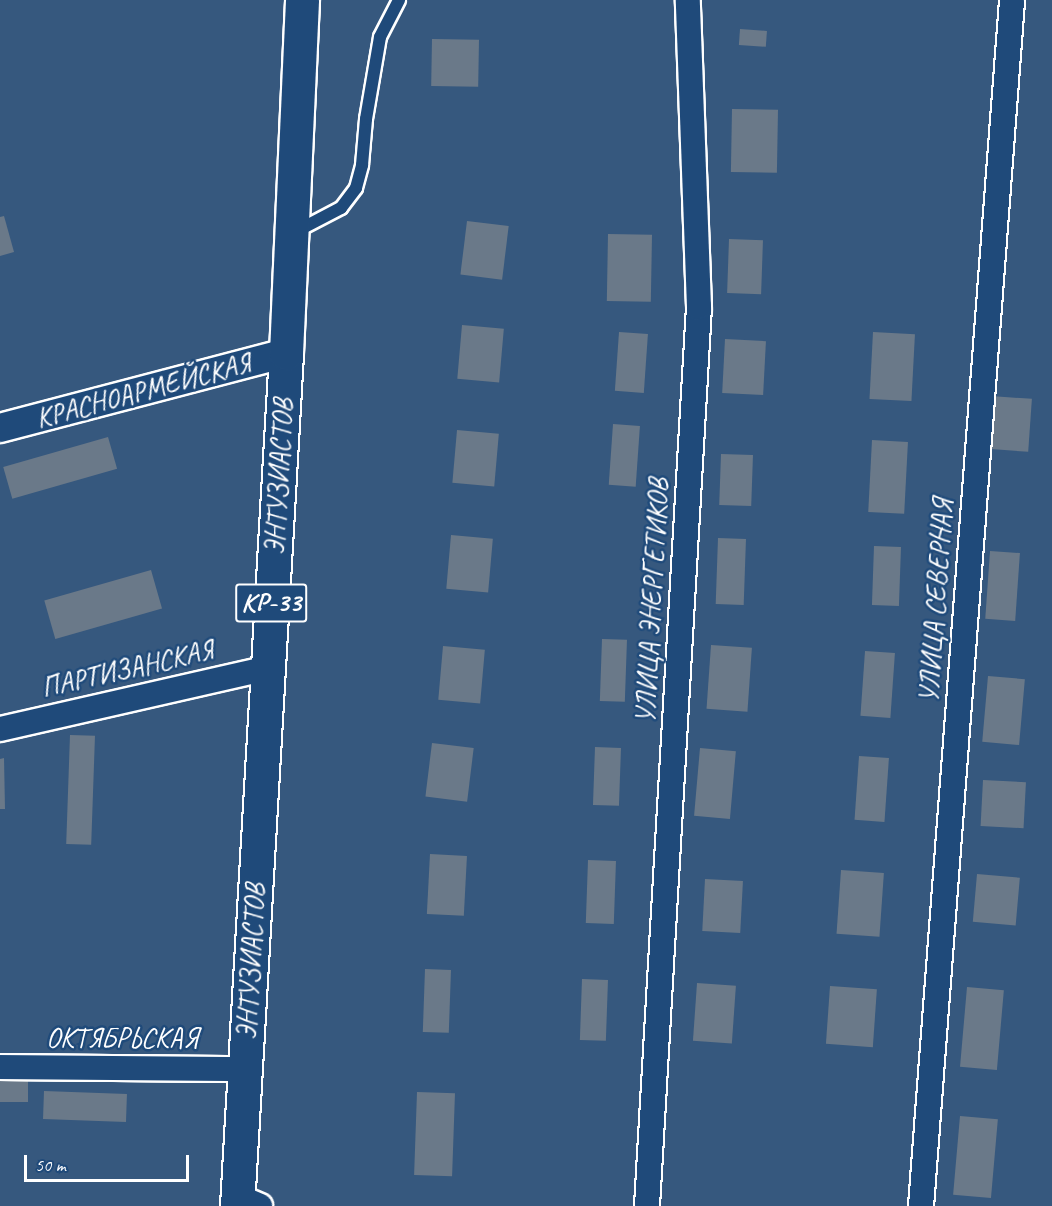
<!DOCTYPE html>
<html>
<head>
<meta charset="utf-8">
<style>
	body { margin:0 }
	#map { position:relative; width:1052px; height:1206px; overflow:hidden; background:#36587e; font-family:Caveat,sans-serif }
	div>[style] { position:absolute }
	.building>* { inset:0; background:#6a7989; transform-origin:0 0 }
	.roads { filter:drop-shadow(2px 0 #fff) drop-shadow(-2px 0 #fff) drop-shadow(0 2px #fff) drop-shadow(0 -2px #fff) }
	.service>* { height:12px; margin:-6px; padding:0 6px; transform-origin:6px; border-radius:6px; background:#1f4a7a }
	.minor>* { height:24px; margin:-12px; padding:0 12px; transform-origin:12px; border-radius:12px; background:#1f4a7a }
	.tertiary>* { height:28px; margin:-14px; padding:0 14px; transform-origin:14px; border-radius:14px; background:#1f4a7a }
	.primary>* { height:33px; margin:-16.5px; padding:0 16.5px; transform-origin:16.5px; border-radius:16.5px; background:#1f4a7a }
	span { translate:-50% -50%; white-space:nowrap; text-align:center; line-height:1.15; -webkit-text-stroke:5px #1f4a7a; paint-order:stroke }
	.shield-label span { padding:2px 4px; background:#1f4a7a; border:2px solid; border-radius:4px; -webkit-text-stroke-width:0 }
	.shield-label { font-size:27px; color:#fff; font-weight:700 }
	.street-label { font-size:28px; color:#fff }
	.scale { position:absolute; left:24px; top:1155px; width:165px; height:27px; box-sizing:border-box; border:3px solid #fff; border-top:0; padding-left:8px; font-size:18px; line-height:21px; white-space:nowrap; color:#fff; -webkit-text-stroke:4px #1f4a7a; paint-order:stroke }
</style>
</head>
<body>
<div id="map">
	<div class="building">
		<div style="left:740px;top:29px;width:27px;height:16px;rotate:4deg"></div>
		<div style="left:432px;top:39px;width:47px;height:47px;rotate:1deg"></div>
		<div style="left:732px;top:109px;width:46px;height:63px;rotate:1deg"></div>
		<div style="clip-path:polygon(4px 216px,14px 252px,0 256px,0 217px)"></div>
		<div style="left:467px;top:221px;width:42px;height:54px;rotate:7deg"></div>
		<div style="left:608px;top:234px;width:44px;height:67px;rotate:1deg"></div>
		<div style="left:729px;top:239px;width:34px;height:54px;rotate:2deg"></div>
		<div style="left:462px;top:325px;width:42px;height:54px;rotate:5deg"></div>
		<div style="left:619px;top:332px;width:29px;height:59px;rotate:4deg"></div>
		<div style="left:873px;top:332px;width:42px;height:67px;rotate:3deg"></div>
		<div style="left:725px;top:339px;width:41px;height:54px;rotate:3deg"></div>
		<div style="left:991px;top:396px;width:41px;height:53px;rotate:4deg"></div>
		<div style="left:613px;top:424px;width:27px;height:61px;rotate:4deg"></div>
		<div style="left:457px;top:430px;width:42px;height:53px;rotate:5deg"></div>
		<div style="left:108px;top:437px;width:33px;height:109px;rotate:74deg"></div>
		<div style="left:872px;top:440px;width:36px;height:72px;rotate:3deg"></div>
		<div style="left:721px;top:454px;width:32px;height:51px;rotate:2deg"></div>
		<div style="left:451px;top:535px;width:42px;height:54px;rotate:5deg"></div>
		<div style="left:718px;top:538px;width:28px;height:66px;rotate:2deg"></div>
		<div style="left:874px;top:546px;width:27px;height:59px;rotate:2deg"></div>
		<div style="left:990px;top:551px;width:30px;height:68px;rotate:4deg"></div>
		<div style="left:151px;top:570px;width:40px;height:111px;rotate:74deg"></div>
		<div style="left:602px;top:639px;width:25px;height:62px;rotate:2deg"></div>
		<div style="left:711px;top:645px;width:41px;height:64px;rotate:4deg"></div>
		<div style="left:443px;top:646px;width:42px;height:54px;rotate:5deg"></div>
		<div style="left:865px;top:651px;width:30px;height:65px;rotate:4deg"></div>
		<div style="left:988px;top:676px;width:37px;height:66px;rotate:5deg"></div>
		<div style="left:70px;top:735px;width:25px;height:109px;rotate:2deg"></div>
		<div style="left:432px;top:743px;width:42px;height:54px;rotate:7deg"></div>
		<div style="left:595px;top:747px;width:26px;height:58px;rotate:2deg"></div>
		<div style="left:700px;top:748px;width:36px;height:68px;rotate:5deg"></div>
		<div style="left:859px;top:756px;width:30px;height:64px;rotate:4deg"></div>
		<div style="clip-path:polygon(4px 758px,5px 809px,0 809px,0 759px)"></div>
		<div style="left:983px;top:780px;width:43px;height:46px;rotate:3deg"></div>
		<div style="left:430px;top:854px;width:37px;height:60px;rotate:3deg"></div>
		<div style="left:588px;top:860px;width:28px;height:63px;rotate:2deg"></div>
		<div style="left:841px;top:870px;width:43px;height:64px;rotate:4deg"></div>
		<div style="left:977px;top:874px;width:43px;height:48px;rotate:5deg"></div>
		<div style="left:705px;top:879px;width:38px;height:52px;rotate:3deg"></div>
		<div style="left:425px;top:969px;width:26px;height:63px;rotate:2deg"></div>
		<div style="left:582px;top:979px;width:26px;height:61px;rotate:2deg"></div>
		<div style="left:697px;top:983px;width:39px;height:58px;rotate:4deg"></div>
		<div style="left:830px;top:986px;width:47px;height:58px;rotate:4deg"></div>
		<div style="left:967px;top:987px;width:37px;height:80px;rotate:5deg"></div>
		<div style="left:0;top:1077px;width:28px;height:25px"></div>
		<div style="left:44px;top:1091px;width:83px;height:28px;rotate:2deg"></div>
		<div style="left:417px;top:1092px;width:38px;height:83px;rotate:2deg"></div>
		<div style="left:960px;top:1116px;width:38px;height:79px;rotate:5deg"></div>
	</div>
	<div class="roads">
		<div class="service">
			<div style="left:295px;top:232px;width:52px;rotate:-27.6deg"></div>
			<div style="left:341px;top:208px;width:25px;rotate:-53deg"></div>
			<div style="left:356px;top:188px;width:24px;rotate:-75deg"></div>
			<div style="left:362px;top:165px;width:46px;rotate:-85deg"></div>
			<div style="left:366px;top:119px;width:83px;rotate:-80.3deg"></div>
			<div style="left:380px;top:37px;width:42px;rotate:-62.8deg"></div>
		</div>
		<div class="minor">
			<div style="left:0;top:729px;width:275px;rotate:-12.8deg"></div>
			<div style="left:0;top:1067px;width:244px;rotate:0.5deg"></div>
			<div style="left:237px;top:1196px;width:25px;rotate:23deg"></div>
			<div style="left:647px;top:1206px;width:901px;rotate:-86.69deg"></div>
			<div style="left:699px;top:307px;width:307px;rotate:-92.1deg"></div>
			<div style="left:921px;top:1206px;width:1209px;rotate:-85.68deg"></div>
		</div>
		<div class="tertiary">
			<div style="left:0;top:428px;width:296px;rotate:-14.7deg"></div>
		</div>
		<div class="primary">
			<div style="left:237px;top:1206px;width:854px;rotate:-86.71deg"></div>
			<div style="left:286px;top:353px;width:353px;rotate:-87.4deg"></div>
		</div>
	</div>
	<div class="shield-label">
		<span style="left:271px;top:603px">KP-33</span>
	</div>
	<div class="street-label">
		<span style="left:143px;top:391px;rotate:-15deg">КРАСНОАРМЕЙСКАЯ</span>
		<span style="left:279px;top:477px;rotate:-87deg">ЭНТУЗИАСТОВ</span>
		<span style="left:652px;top:601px;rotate:-87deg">УЛИЦА ЭНЕРГЕТИКОВ</span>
		<span style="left:936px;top:601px;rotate:-86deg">УЛИЦА СЕВЕРНАЯ</span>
		<span style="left:127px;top:669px;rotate:-13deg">ПАРТИЗАНСКАЯ</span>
		<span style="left:251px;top:962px;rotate:-87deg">ЭНТУЗИАСТОВ</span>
		<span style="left:122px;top:1038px">ОКТЯБРЬСКАЯ</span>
	</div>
	<div class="scale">50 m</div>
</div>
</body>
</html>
